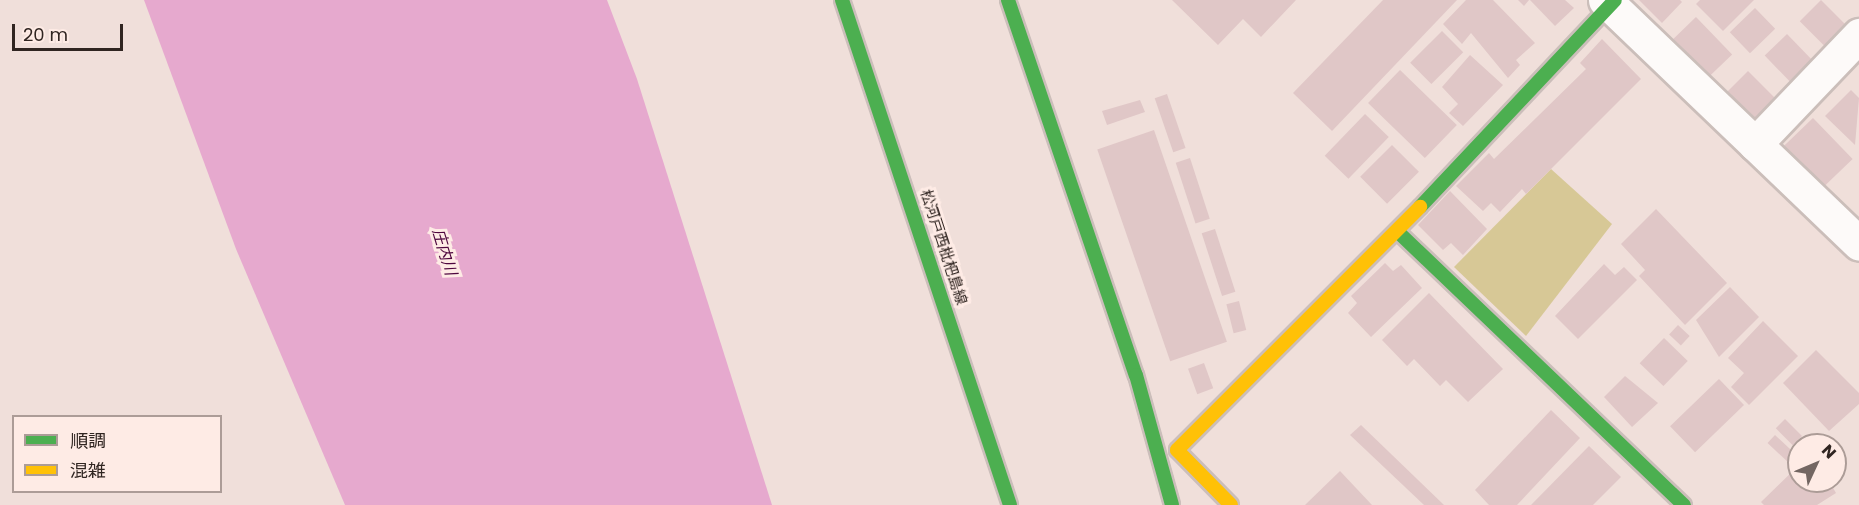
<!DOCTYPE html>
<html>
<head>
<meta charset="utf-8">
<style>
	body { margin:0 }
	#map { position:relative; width:1859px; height:505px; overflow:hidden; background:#f0dfda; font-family:Poppins,"Noto Sans JP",sans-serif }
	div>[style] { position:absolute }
	.green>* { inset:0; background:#d7c896 }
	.water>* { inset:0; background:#e6a9ce }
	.building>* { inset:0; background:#e0c7c7; transform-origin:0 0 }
	.roads { filter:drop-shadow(2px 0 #cbbeba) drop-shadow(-2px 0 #cbbeba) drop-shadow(0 2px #cbbeba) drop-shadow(0 -2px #cbbeba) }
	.street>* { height:33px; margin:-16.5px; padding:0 16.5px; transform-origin:16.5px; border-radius:16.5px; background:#fdfaf9 }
	.fast>* { height:14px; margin:-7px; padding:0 7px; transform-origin:7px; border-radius:7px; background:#4caf50 }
	.slow>* { height:14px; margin:-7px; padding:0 7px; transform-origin:7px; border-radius:7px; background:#ffc107 }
	span { translate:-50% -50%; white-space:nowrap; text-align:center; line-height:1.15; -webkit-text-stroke:6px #feebe5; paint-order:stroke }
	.street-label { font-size:15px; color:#302521 }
	.water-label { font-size:16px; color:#4f073f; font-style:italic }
	.legend { position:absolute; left:12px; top:415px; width:210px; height:78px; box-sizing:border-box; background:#feebe5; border:2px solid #ac9c97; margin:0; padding:8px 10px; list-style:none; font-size:18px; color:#302521 }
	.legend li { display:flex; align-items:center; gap:12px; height:30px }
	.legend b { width:30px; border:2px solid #ac9c97 }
	.north { position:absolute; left:1787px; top:433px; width:60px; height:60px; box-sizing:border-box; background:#feebe5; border:2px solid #ac9c97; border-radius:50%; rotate:46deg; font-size:16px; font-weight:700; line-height:24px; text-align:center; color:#302521 }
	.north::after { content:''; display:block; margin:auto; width:21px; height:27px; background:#736662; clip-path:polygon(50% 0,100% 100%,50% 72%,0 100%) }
	.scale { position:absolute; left:12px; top:24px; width:111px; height:27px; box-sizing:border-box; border:3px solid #302521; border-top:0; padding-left:8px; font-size:18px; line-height:21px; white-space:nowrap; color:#302521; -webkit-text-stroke:4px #feebe5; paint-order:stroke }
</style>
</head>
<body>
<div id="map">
	<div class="green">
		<div style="clip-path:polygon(1551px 169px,1612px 224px,1526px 336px,1454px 267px)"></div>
	</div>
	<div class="water">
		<div style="clip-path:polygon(144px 0,607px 0,637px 79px,772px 505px,345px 505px,236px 249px)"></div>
	</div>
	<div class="building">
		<div style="clip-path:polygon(1172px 0,1296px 0,1261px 37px,1243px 19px,1218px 45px)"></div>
		<div style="clip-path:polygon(1383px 0,1457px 0,1332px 131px,1293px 93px)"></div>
		<div style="clip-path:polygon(1466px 0,1493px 0,1535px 43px,1516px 60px,1520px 65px,1508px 78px,1471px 33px,1462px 44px,1443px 24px)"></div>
		<div style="clip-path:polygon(1518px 0,1529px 0,1524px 6px)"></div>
		<div style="clip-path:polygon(1530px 0,1565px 0,1574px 8px,1555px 26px)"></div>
		<div style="clip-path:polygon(1639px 0,1680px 0,1682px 2px,1662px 23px)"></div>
		<div style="clip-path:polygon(1700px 0,1754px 0,1723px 31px,1696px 4px)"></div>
		<div style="left:1821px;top:0;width:42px;height:30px;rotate:45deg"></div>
		<div style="left:1755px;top:8px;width:29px;height:35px;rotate:46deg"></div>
		<div style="left:1696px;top:17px;width:52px;height:33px;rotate:46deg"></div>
		<div style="left:1442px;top:31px;width:30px;height:45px;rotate:45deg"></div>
		<div style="left:1787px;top:34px;width:39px;height:31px;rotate:46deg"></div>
		<div style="clip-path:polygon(1602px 39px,1641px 79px,1526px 194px,1522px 189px,1500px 212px,1491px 203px,1483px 211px,1456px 186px,1489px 153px,1494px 159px,1586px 69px,1580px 63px)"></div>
		<div style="clip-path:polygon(1470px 55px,1503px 85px,1463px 126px,1449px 113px,1458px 104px,1442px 87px)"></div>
		<div style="left:1400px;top:70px;width:79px;height:46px;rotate:44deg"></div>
		<div style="left:1748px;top:71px;width:42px;height:29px;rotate:45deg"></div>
		<div style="clip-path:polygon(1851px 90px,1859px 98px,1855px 145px,1825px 116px)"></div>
		<div style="left:1167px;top:94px;width:57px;height:13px;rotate:71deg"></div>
		<div style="clip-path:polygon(1140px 100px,1145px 112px,1107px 125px,1102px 111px)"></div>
		<div style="left:1365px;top:114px;width:33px;height:58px;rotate:44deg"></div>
		<div style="left:1813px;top:118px;width:57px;height:43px;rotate:46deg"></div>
		<div style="left:1154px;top:130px;width:224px;height:60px;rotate:71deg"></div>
		<div style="left:1392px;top:145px;width:38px;height:45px;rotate:45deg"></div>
		<div style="left:1190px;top:158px;width:64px;height:15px;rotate:72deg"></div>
		<div style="clip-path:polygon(1450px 191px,1487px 229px,1463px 255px,1451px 243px,1443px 250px,1418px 225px)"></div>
		<div style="clip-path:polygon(1656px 209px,1727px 283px,1685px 325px,1639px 276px,1645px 270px,1621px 244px)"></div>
		<div style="left:1215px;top:229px;width:66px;height:14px;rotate:72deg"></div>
		<div style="clip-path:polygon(1385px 263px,1393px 271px,1401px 265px,1422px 288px,1371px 337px,1348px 313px,1357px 303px,1351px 296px)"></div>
		<div style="clip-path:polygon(1604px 264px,1615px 275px,1624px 267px,1637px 280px,1578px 339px,1555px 316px)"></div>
		<div style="clip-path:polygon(1730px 287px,1759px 317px,1719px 357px,1696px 320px)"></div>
		<div style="clip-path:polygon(1429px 293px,1503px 369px,1468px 402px,1446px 380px,1440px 386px,1414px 359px,1407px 366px,1382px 340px)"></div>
		<div style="left:1239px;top:301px;width:30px;height:13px;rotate:76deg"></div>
		<div style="clip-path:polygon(1763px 321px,1798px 356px,1749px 405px,1731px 387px,1744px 373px,1728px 358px)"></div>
		<div style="left:1678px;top:325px;width:16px;height:13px;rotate:43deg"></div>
		<div style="left:1664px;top:338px;width:33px;height:35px;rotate:44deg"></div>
		<div style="clip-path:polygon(1816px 350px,1859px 393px,1859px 404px,1829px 431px,1783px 383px)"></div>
		<div style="left:1204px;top:363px;width:27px;height:17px;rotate:70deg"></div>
		<div style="clip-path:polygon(1625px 376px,1658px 403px,1632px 427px,1604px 397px)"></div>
		<div style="left:1719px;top:379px;width:36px;height:68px;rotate:46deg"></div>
		<div style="clip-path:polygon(1551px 410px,1580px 438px,1517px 505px,1489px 505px,1475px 490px)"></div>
		<div style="left:1785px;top:419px;width:24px;height:13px;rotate:45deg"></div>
		<div style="clip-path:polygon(1361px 425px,1444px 505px,1424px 505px,1350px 435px)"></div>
		<div style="left:1775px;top:435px;width:33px;height:11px;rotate:43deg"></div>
		<div style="clip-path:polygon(1589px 446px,1621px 477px,1593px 505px,1531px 505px)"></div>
		<div style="clip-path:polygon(1799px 465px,1799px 481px,1829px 481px,1836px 493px,1817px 505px,1764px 505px,1761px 502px)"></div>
		<div style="clip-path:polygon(1340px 471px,1372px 505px,1305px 505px)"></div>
	</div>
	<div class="roads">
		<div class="street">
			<div style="left:1605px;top:0;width:352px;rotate:43.8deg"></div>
			<div style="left:1755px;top:144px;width:151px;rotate:-46.3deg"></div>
		</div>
		<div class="fast">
			<div style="left:842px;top:0;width:532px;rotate:71.6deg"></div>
			<div style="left:1008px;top:0;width:396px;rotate:71.2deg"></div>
			<div style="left:1136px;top:375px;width:135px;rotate:74.5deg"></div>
			<div style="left:1420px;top:207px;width:284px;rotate:-46.7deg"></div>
			<div style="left:1397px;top:231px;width:397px;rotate:43.7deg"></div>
		</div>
		<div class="slow">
			<div style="left:1231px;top:505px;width:77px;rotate:-134.5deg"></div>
			<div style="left:1177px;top:450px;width:344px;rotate:-45deg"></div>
		</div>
	</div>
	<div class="street-label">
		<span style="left:944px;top:247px;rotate:72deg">松河戸西枇杷島線</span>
	</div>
	<div class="water-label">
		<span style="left:444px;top:252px;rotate:73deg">庄内川</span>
	</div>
	<ul class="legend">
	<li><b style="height:8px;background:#4caf50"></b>順調</li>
	<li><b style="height:8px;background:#ffc107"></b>混雑</li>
	</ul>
	<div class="north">N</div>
	<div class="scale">20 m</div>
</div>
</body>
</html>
